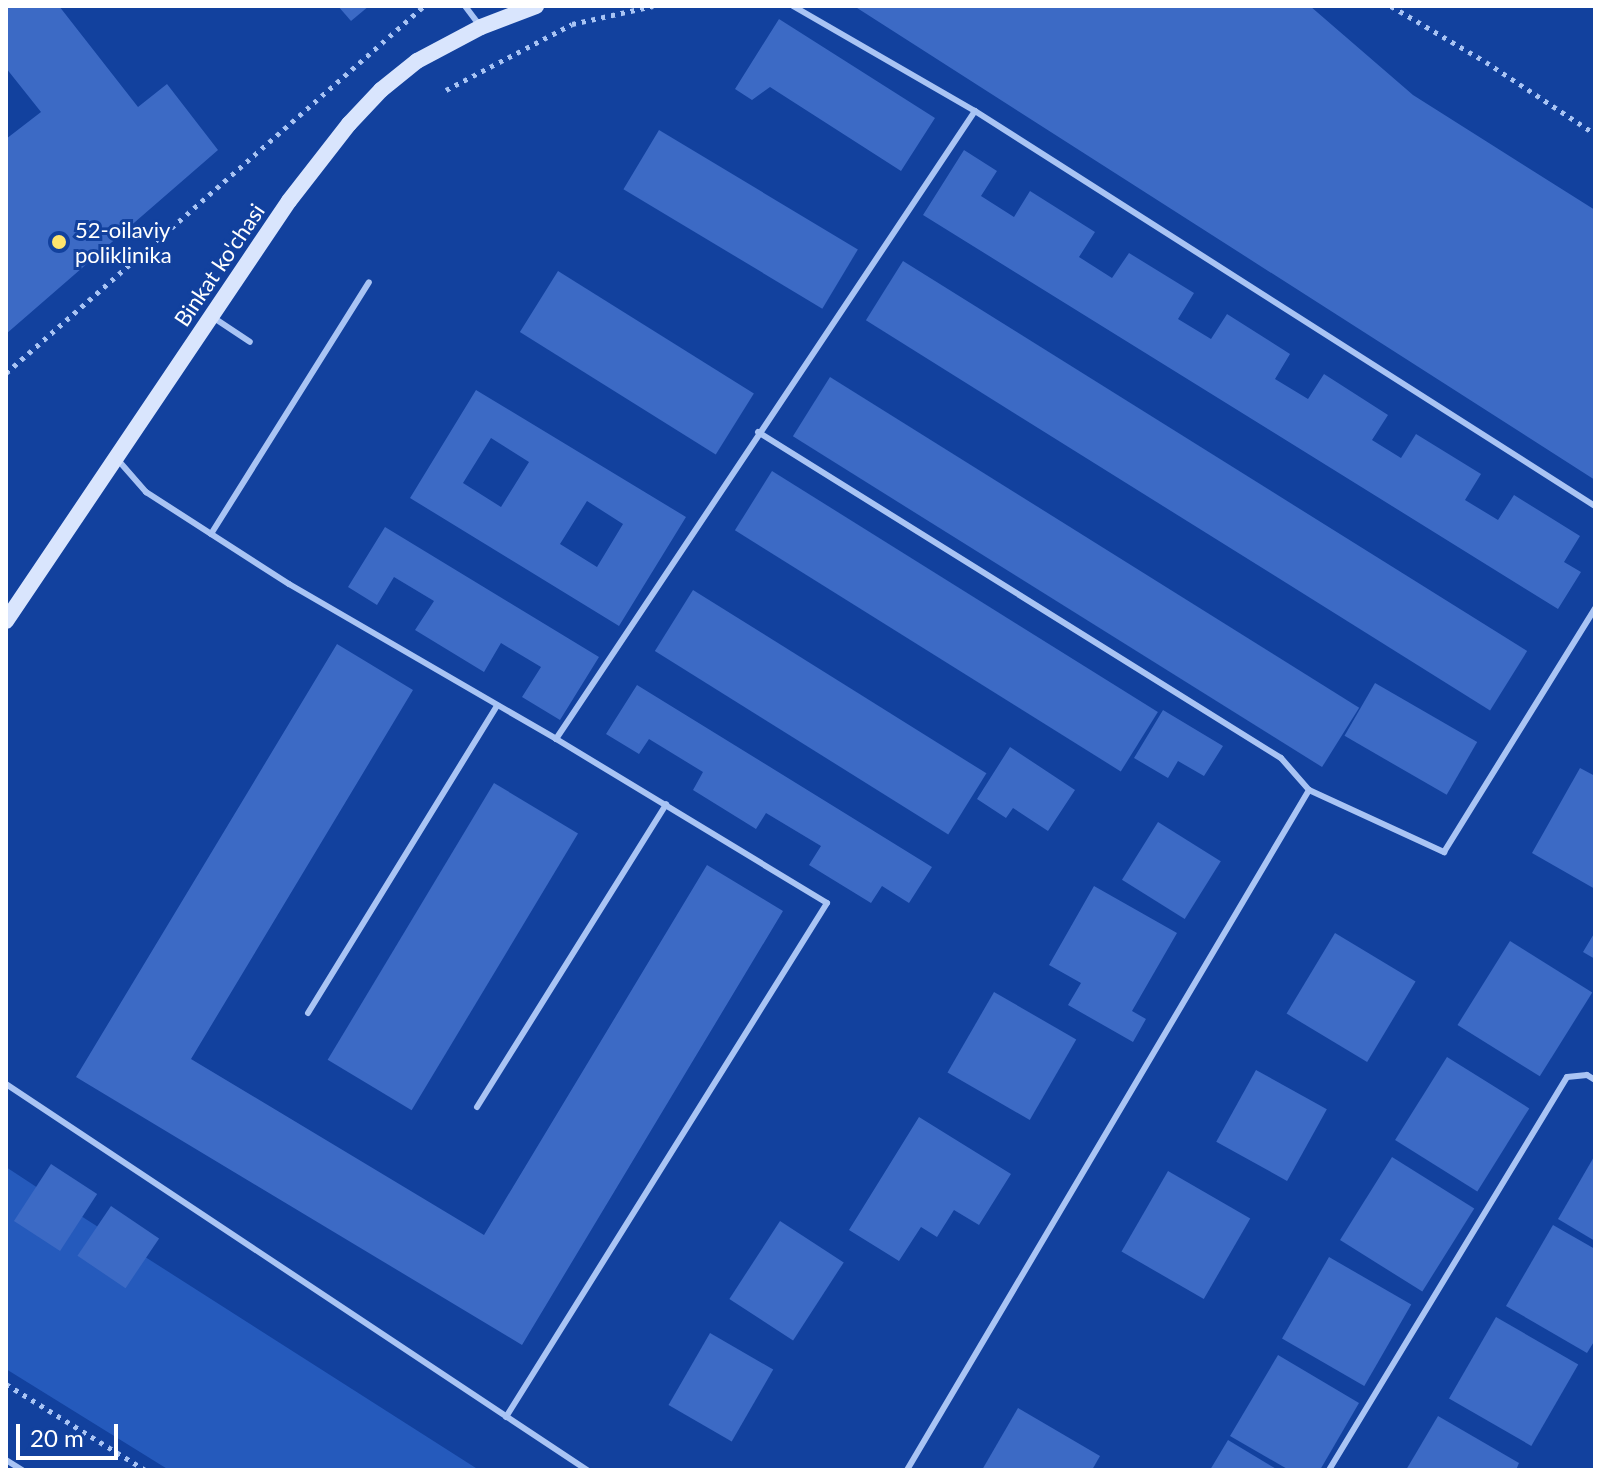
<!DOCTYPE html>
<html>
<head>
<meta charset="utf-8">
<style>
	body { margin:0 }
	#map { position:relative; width:1601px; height:1476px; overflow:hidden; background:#12419e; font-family:Lato,sans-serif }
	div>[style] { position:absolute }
	.green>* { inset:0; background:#255abc }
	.building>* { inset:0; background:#3c6ac5; transform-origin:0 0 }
	.path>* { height:5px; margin-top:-2.5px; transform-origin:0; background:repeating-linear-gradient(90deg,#a9c4f4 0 4px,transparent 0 10px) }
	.service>* { height:6px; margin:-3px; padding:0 3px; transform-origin:3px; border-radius:3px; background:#a9c4f4 }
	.secondary>* { height:16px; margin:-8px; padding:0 8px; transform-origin:8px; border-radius:8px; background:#d9e5fd }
	.dots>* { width:22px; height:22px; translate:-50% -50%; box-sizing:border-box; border:4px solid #12419e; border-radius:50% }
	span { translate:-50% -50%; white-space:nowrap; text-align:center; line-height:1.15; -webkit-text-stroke:6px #12419e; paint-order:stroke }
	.poi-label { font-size:22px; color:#fff }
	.left { translate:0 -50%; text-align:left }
	.street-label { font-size:22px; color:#fff }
	.frame { position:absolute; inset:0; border:8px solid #fff; pointer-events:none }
	.scale { position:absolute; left:16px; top:1424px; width:102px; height:36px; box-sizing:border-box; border:4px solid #fff; border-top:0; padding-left:10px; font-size:24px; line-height:28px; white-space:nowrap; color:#fff; -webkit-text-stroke:6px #12419e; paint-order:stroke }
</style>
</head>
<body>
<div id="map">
	<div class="green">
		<div style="clip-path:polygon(6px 1167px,70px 1209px,479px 1470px,169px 1470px,6px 1369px)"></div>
	</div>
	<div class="building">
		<div style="clip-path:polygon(6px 6px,59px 6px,138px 107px,167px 84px,218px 150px,6px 334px,6px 139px,41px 112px,6px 68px)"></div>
		<div style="clip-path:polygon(338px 6px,369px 6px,351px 21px)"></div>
		<div style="clip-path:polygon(854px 6px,1310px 6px,1413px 95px,1595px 210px,1595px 480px)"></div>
		<div style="clip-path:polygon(779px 19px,935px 118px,901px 171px,770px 87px,752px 100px,735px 89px)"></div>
		<div style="left:659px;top:130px;width:232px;height:69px;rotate:31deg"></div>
		<div style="clip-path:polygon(964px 150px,997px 171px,981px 196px,1014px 217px,1030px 191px,1095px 232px,1079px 257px,1112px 278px,1129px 253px,1194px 293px,1178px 319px,1211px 339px,1227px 314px,1290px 354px,1275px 379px,1308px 399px,1324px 374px,1388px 415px,1372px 440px,1401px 458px,1416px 434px,1481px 474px,1465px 500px,1498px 520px,1514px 495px,1580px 536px,1564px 562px,1581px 572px,1558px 609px,923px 215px)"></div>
		<div style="left:903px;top:261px;width:736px;height:70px;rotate:32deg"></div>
		<div style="left:558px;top:271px;width:231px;height:72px;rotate:32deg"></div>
		<div style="left:830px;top:377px;width:624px;height:70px;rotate:32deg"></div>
		<div style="clip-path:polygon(evenodd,476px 390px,686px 517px,619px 626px,410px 498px,476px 390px,491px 438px,529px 462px,501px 507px,463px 483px,491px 438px,476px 390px,587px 501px,623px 524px,597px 567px,560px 544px,587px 501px)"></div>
		<div style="left:772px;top:471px;width:455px;height:70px;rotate:32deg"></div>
		<div style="clip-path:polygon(385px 527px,599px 657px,560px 720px,522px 697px,541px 667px,501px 643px,484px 672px,415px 630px,434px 601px,394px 577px,377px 605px,348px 587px)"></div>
		<div style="left:693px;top:590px;width:346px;height:72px;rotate:32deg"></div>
		<div style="clip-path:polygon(337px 644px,413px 690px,191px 1059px,484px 1235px,707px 865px,783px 911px,522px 1345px,76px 1077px)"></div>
		<div style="left:1375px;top:683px;width:118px;height:61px;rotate:30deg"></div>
		<div style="clip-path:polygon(637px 685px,932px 867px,909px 903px,882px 886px,871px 903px,809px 865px,821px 846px,766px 813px,756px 829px,693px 790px,703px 772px,649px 739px,639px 754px,606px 734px)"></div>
		<div style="clip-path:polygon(1163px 710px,1223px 746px,1204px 776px,1178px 761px,1168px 778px,1134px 758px)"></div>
		<div style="clip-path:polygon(1010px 747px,1075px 790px,1048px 831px,1013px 808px,1006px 818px,977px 799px)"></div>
		<div style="clip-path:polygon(1580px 768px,1595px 776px,1595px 889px,1532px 853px)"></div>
		<div style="left:494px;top:783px;width:98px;height:323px;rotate:31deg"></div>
		<div style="left:1158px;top:822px;width:74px;height:68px;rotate:32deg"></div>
		<div style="clip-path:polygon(1094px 886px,1177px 933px,1132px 1011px,1146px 1019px,1133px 1042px,1068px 1005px,1081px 983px,1049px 965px)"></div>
		<div style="clip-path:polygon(1595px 932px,1595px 959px,1583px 952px)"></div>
		<div style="left:1335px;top:933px;width:94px;height:94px;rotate:31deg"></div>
		<div style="left:1510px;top:941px;width:97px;height:99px;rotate:32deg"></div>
		<div style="left:994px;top:992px;width:95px;height:93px;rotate:30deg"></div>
		<div style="left:1447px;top:1057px;width:97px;height:98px;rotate:32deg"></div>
		<div style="left:1256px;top:1070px;width:81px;height:82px;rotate:29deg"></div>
		<div style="clip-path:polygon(919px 1117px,1011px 1174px,979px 1225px,954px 1210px,937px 1237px,921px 1227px,899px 1261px,849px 1230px)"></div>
		<div style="clip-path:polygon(1595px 1155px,1595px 1241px,1558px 1219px)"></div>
		<div style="left:1392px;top:1157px;width:97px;height:98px;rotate:32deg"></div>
		<div style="left:51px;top:1164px;width:55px;height:68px;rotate:33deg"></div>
		<div style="left:1168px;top:1171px;width:95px;height:93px;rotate:30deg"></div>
		<div style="left:111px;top:1206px;width:58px;height:60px;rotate:34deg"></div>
		<div style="left:780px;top:1221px;width:76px;height:93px;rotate:33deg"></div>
		<div style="clip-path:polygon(1553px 1225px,1595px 1249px,1595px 1340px,1587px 1353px,1506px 1306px)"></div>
		<div style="left:1329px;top:1257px;width:95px;height:94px;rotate:30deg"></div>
		<div style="left:1496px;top:1317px;width:95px;height:94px;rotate:30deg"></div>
		<div style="left:710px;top:1333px;width:73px;height:83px;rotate:30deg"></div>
		<div style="clip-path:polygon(1278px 1355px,1359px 1403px,1320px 1470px,1289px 1470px,1230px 1436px)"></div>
		<div style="clip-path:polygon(1018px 1408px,1100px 1456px,1092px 1470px,982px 1470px)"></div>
		<div style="clip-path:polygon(1438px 1416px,1519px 1463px,1516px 1470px,1406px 1470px)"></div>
		<div style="clip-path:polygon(1228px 1440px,1278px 1470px,1210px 1470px)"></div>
	</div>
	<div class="path">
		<div style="left:1391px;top:6px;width:110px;rotate:30.5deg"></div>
		<div style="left:1486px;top:62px;width:131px;rotate:33.4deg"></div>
		<div style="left:446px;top:90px;width:142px;rotate:-27.6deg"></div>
		<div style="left:572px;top:24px;width:83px;rotate:-12.5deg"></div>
		<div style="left:6px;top:373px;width:556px;rotate:-41.28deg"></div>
		<div style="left:6px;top:1384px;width:163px;rotate:31.7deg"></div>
	</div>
	<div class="service">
		<div style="left:465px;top:6px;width:26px;rotate:53deg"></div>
		<div style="left:793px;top:6px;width:210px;rotate:30deg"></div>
		<div style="left:975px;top:111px;width:735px;rotate:32.5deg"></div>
		<div style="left:214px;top:318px;width:43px;rotate:33.7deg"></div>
		<div style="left:758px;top:432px;width:616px;rotate:31.94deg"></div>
		<div style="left:1281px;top:758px;width:43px;rotate:48.8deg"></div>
		<div style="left:118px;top:460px;width:43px;rotate:48.8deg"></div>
		<div style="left:146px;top:492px;width:170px;rotate:32.8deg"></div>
		<div style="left:289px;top:584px;width:309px;rotate:30.1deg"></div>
		<div style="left:211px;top:534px;width:297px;rotate:-57.9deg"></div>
		<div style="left:308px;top:1013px;width:361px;rotate:-58.4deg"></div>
		<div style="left:6px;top:1084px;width:698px;rotate:33.6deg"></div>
		<div style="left:477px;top:1107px;width:357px;rotate:-58deg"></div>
		<div style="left:506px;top:1417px;width:606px;rotate:-58.01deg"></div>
		<div style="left:827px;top:903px;width:317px;rotate:-148.8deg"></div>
		<div style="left:556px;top:739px;width:755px;rotate:-56.29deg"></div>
		<div style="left:6px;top:1460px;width:19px;rotate:32deg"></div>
		<div style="left:907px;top:1470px;width:790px;rotate:-59.41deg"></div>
		<div style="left:1309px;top:790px;width:149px;rotate:24.7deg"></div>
		<div style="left:1444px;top:852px;width:287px;rotate:-58.2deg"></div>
		<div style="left:1329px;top:1470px;width:459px;rotate:-58.8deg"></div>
		<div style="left:1567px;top:1077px;width:20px;rotate:-6deg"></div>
		<div style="left:1587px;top:1075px;width:9px;rotate:32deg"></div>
	</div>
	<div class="secondary">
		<div style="left:6px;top:621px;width:506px;rotate:-56.03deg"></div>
		<div style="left:289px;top:201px;width:98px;rotate:-52.1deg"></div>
		<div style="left:349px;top:124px;width:47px;rotate:-46.7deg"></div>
		<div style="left:381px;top:90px;width:46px;rotate:-38.9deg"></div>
		<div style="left:417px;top:61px;width:72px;rotate:-28deg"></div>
		<div style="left:481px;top:27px;width:59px;rotate:-20.9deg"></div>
	</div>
	<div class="dots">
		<div style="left:59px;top:242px;background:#ffe46d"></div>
	</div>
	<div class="poi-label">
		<span class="left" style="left:75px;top:242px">52-oilaviy<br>poliklinika</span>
	</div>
	<div class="street-label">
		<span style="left:219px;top:265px;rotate:-56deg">Binkat ko'chasi</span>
	</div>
	<div class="frame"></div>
	<div class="scale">20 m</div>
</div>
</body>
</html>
